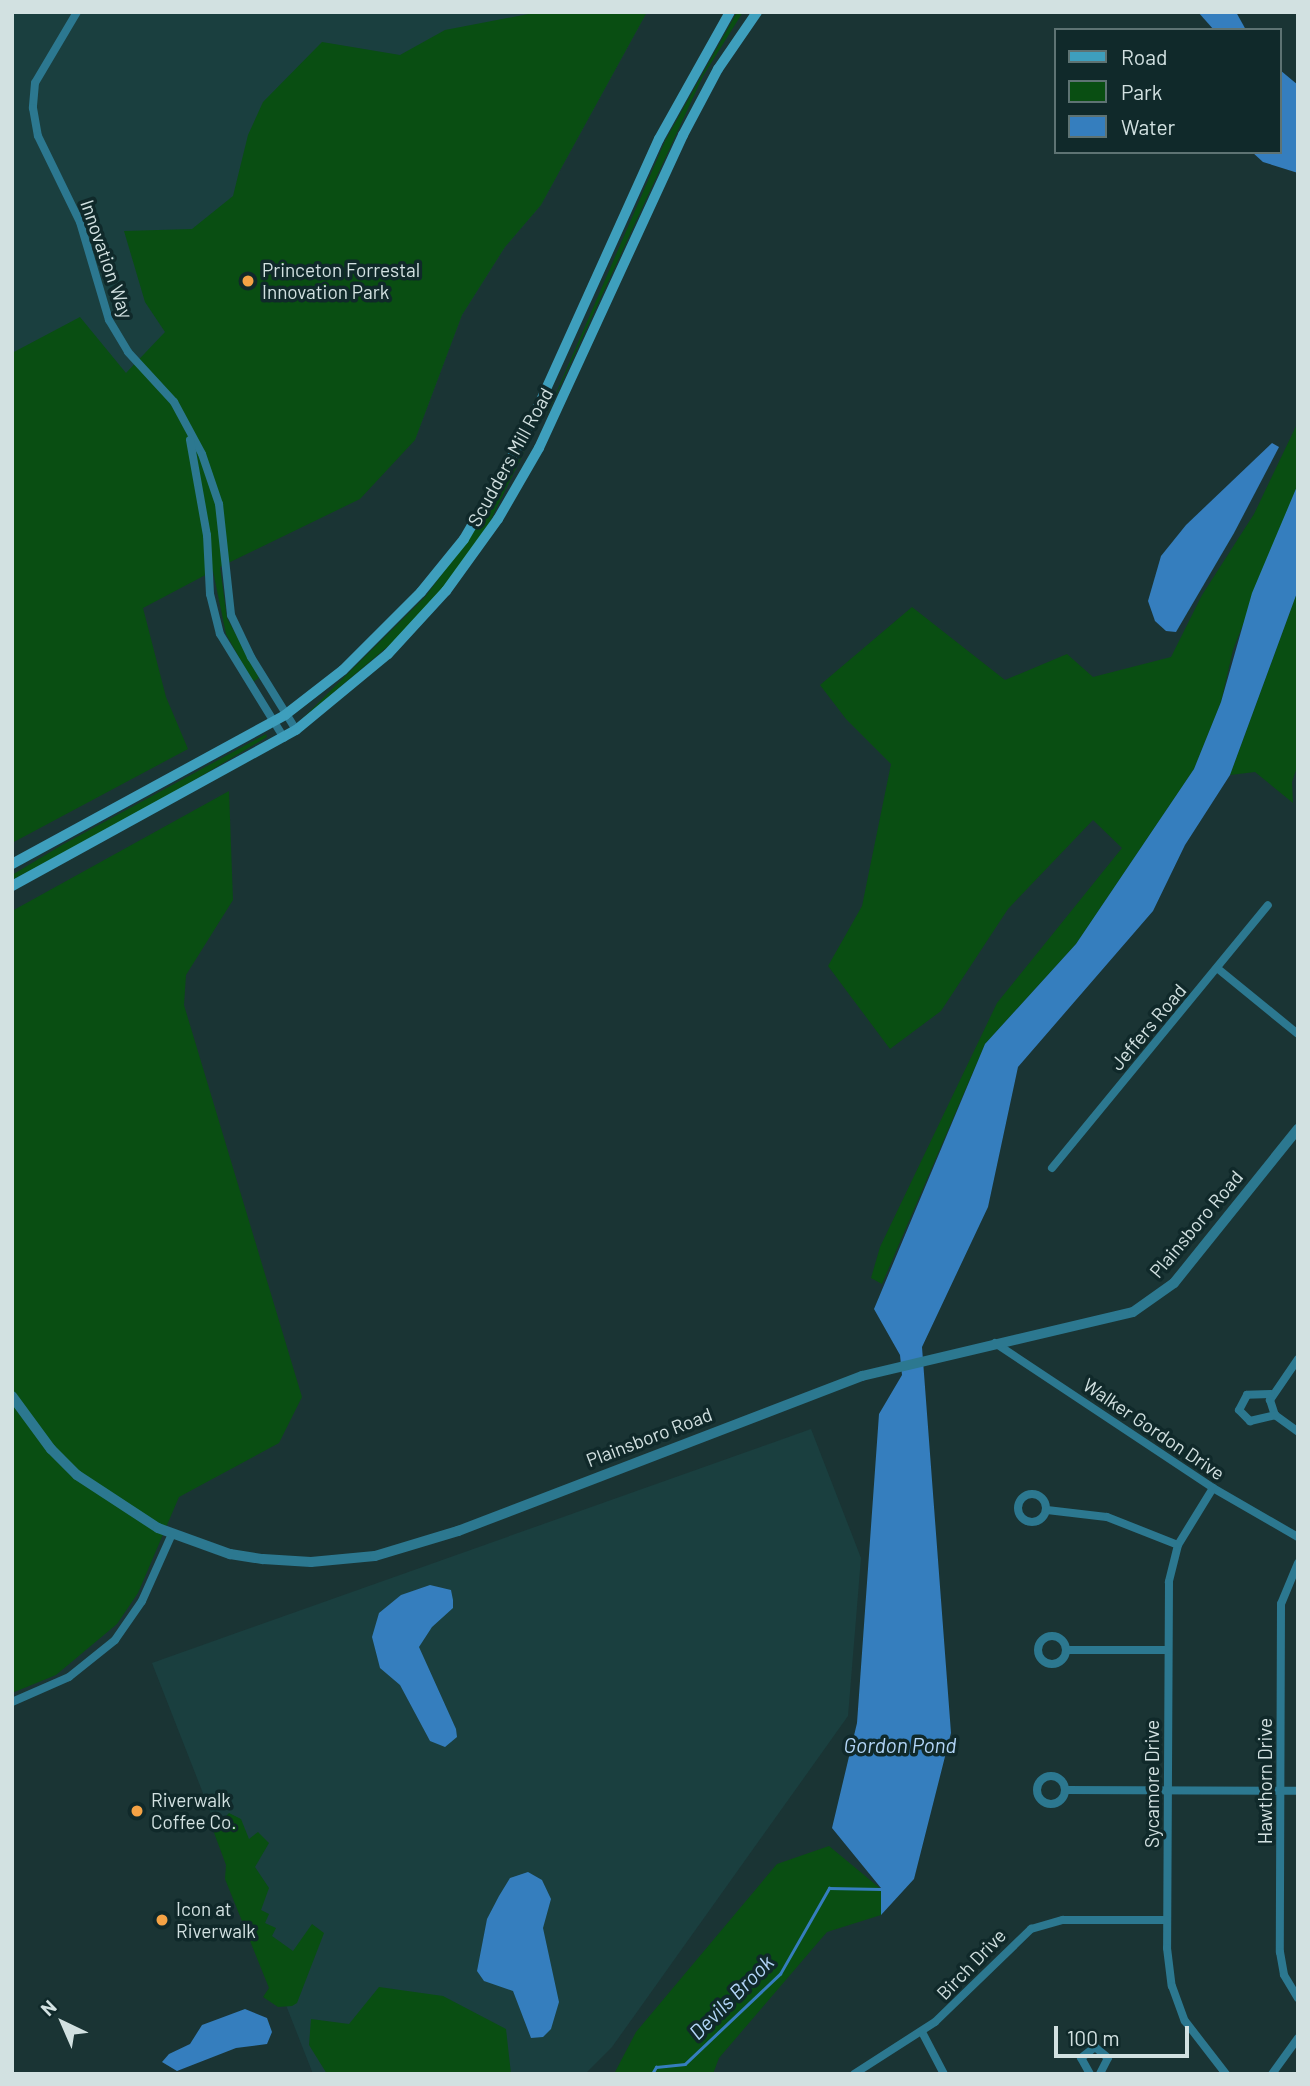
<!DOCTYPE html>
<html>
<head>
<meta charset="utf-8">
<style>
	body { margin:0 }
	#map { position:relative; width:1310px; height:2086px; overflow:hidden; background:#1a3434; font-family:Barlow,sans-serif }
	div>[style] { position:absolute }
	.built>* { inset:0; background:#1a3f3f }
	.green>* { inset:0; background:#094e12 }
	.water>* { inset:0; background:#357ebe }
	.stream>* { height:2.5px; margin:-1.25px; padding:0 1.25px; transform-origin:1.25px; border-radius:1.25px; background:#357ebe }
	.minor>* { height:8px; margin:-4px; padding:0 4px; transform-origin:4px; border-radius:4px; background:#2c7890 }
	.minor>.ring { margin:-4px; padding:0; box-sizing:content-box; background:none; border:8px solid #2c7890; border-radius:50% }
	.tertiary>* { height:10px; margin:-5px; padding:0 5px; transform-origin:5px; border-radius:5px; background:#2c7890 }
	.secondary>* { height:10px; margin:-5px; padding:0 5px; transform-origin:5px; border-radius:5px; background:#3e9fbd }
	.dots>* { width:19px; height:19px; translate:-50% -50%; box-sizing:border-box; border:4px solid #10292a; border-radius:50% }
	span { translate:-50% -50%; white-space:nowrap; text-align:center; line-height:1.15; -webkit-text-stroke:7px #10292a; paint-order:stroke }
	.street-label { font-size:19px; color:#d2e1e1 }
	.poi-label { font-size:19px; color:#d2e1e1 }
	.left { translate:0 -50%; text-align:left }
	.water-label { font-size:21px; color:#b2d5f7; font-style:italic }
	.frame { position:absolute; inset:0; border:14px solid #d2e1e1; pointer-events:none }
	.legend { position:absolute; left:1054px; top:28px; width:228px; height:126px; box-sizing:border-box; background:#10292a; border:2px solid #5e7373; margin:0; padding:9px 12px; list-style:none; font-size:21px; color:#d2e1e1 }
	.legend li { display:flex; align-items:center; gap:14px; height:35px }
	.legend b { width:35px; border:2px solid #5e7373 }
	.north { position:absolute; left:28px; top:1988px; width:70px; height:70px; -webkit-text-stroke:5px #10292a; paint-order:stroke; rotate:316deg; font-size:19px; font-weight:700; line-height:28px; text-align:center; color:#d2e1e1 }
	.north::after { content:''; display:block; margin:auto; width:24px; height:32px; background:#d2e1e1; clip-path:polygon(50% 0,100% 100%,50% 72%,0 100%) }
	.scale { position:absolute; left:1054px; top:2026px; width:135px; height:32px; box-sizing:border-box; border:4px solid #d2e1e1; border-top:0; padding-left:9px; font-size:21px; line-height:24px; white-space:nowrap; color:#d2e1e1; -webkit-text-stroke:5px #10292a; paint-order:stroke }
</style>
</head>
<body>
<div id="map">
	<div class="built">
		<div style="clip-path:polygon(12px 12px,647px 12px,541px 205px,505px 247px,462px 315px,415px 440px,12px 404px)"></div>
		<div style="clip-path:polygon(811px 1429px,861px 1558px,848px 1716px,612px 2047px,585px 2074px,313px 2074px,152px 1663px)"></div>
	</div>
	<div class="green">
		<div style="clip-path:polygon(539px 12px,647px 12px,541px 205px,505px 247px,462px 315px,415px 440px,360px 499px,220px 567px,227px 618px,259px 678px,253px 682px,226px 634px,213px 571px,143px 608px,166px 697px,188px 749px,12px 843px,12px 353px,80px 317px,126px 373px,165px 332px,145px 302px,124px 231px,192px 229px,233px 196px,248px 135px,263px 102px,322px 42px,400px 55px,445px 30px)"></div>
		<div style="clip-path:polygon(737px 12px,743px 12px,703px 76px,545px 419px,665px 141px)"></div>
		<div style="clip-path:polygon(1298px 422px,1298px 484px,1233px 650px,1221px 702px,1194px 769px,1076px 944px,985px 1044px,882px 1284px,871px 1278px,880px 1247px,997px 1003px,1122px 848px,1093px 820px,1008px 909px,941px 1011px,890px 1049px,828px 966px,862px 906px,891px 764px,846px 719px,820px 685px,912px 607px,1005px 680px,1067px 654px,1093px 677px,1171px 657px,1202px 595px,1254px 514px)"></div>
		<div style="clip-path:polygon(525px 450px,485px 532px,451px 579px,393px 642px,301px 720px,425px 597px,490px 510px)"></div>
		<div style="clip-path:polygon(1298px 590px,1298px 764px,1292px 782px,1293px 803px,1255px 772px,1230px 775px)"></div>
		<div style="clip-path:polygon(266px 734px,267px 737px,139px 813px,12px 880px,12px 875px,62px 845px)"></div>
		<div style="clip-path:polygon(229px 791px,233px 900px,186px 975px,184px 1005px,302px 1397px,279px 1443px,179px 1497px,138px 1593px,117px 1624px,56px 1675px,12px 1693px,12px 911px)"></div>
		<div style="clip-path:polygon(229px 1813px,241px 1819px,249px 1839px,258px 1832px,269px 1843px,255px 1867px,269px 1888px,261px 1910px,269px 1914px,265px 1923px,276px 1928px,272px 1936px,293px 1951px,312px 1924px,324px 1933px,297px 2003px,292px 2006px,278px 2007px,263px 1997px,269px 1988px,225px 1879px,226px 1865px,213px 1830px)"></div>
		<div style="clip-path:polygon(829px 1846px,881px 1889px,881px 1915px,827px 1932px,719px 2058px,713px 2074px,614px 2074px,636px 2032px,777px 1864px)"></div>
		<div style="clip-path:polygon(379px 1987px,443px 1996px,506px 2029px,511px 2074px,327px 2074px,309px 2045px,311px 2019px,349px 2024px)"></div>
	</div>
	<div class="water">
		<div style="clip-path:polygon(1198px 12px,1236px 12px,1246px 30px,1214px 30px)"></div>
		<div style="clip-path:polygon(1280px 70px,1298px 85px,1298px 173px,1263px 162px,1252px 152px,1280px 152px)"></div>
		<div style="clip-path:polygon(1272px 443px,1279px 447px,1234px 533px,1176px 632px,1166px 631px,1155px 621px,1148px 601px,1161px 556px,1186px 525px)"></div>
		<div style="clip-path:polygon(1298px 484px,1298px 590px,1230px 775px,1185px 845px,1153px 911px,1018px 1067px,988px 1207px,922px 1347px,951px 1733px,914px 1879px,881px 1915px,881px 1888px,832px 1828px,857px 1723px,879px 1414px,902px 1375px,900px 1355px,874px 1309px,985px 1044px,1076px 944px,1194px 769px,1221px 702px,1252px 593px)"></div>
		<div style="clip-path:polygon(430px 1585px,451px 1590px,453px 1600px,453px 1608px,432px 1627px,419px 1647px,456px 1729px,457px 1737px,445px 1747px,430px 1741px,400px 1685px,380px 1668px,372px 1637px,379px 1613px,401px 1595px)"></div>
		<div style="clip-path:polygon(528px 1872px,542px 1880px,551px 1899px,543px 1928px,559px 2002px,551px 2029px,543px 2037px,531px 2038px,513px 1991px,484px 1981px,477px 1971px,487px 1919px,499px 1896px,510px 1878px)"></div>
		<div style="clip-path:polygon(245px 2009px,267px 2018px,272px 2032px,267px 2044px,236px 2048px,177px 2071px,162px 2062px,169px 2054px,190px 2044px,202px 2025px)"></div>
	</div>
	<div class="stream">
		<div style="left:652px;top:2074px;width:8px;rotate:-60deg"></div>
		<div style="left:656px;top:2067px;width:29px;rotate:-6deg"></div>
		<div style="left:685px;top:2064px;width:131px;rotate:-43.5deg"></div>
		<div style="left:780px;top:1974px;width:99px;rotate:-60.3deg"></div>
		<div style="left:829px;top:1888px;width:52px;rotate:1.1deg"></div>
	</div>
	<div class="minor">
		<div style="left:77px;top:12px;width:82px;rotate:120.6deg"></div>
		<div style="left:35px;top:83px;width:25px;rotate:95deg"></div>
		<div style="left:33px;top:108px;width:28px;rotate:80deg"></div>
		<div style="left:38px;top:136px;width:96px;rotate:64deg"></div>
		<div style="left:80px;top:222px;width:102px;rotate:73.5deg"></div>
		<div style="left:109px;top:320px;width:37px;rotate:59deg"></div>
		<div style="left:128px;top:352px;width:68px;rotate:47.4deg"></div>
		<div style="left:174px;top:402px;width:59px;rotate:61.7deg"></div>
		<div style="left:202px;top:454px;width:53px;rotate:71.2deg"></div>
		<div style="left:219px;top:504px;width:112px;rotate:83.8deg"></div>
		<div style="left:231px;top:615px;width:47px;rotate:64.5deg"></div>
		<div style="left:251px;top:657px;width:86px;rotate:58.3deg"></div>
		<div style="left:190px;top:440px;width:97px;rotate:79.9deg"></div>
		<div style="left:207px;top:535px;width:59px;rotate:87.1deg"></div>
		<div style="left:210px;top:594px;width:41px;rotate:76deg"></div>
		<div style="left:220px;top:634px;width:122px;rotate:58.4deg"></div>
		<div style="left:1217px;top:968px;width:104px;rotate:39.2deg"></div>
		<div style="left:1052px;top:1168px;width:340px;rotate:-50.6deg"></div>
		<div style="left:995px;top:1343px;width:262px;rotate:33.6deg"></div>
		<div style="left:1213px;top:1488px;width:98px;rotate:30deg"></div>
		<div style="left:1298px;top:1359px;width:50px;rotate:124.3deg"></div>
		<div style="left:1270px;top:1400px;width:16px;rotate:72deg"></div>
		<div style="left:1275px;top:1415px;width:29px;rotate:36deg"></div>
		<div style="left:1271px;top:1394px;width:24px;rotate:178deg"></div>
		<div style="left:1247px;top:1395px;width:17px;rotate:118deg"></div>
		<div style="left:1239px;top:1410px;width:16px;rotate:45deg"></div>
		<div style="left:1250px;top:1421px;width:26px;rotate:-13deg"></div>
		<div style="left:1213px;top:1488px;width:67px;rotate:121.6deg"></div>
		<div style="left:1178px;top:1545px;width:38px;rotate:104deg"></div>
		<div style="left:1169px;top:1582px;width:366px;rotate:90.3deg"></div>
		<div style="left:1167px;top:1948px;width:38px;rotate:83deg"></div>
		<div style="left:1172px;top:1986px;width:37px;rotate:70deg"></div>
		<div style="left:1185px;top:2021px;width:67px;rotate:52.3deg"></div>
		<div class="ring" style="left:1018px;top:1494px;width:20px;height:20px"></div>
		<div style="left:1047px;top:1510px;width:60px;rotate:6.7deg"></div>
		<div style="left:1107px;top:1517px;width:76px;rotate:21.5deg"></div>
		<div style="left:1298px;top:1563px;width:44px;rotate:112.5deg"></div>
		<div style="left:1281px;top:1604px;width:348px;rotate:90.2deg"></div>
		<div style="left:1280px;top:1952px;width:23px;rotate:80deg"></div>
		<div style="left:1284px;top:1975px;width:27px;rotate:59deg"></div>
		<div class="ring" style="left:1038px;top:1636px;width:20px;height:20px"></div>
		<div style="left:1066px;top:1650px;width:102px"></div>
		<div style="left:12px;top:1702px;width:62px;rotate:-23.7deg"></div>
		<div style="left:69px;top:1677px;width:59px;rotate:-38.8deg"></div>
		<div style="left:115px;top:1640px;width:47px;rotate:-55.3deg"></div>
		<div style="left:142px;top:1601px;width:73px;rotate:-65.9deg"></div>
		<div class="ring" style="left:1037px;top:1776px;width:20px;height:20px"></div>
		<div style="left:1065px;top:1790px;width:233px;rotate:0.2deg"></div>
		<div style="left:922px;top:2032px;width:47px;rotate:62.4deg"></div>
		<div style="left:854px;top:2074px;width:96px;rotate:-32.7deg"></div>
		<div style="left:935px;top:2022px;width:134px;rotate:-44.1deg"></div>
		<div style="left:1031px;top:1929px;width:33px;rotate:-16deg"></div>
		<div style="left:1063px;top:1920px;width:104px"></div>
		<div style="left:1090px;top:2074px;width:18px;rotate:-119deg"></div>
		<div style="left:1081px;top:2058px;width:18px;rotate:-38deg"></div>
		<div style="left:1095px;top:2047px;width:17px;rotate:40deg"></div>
		<div style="left:1108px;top:2058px;width:18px;rotate:117deg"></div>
		<div style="left:1272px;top:2074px;width:44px;rotate:-54.2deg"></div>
	</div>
	<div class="tertiary">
		<div style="left:12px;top:1396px;width:66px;rotate:53.7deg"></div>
		<div style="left:51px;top:1449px;width:37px;rotate:45deg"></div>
		<div style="left:77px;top:1475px;width:97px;rotate:33.2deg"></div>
		<div style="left:158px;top:1528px;width:77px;rotate:19.9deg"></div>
		<div style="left:230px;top:1554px;width:33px;rotate:9deg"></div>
		<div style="left:263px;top:1559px;width:48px;rotate:3.6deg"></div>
		<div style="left:311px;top:1562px;width:64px;rotate:-5.4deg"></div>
		<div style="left:375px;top:1556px;width:87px;rotate:-16.8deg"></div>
		<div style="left:458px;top:1531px;width:433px;rotate:-21deg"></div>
		<div style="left:862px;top:1376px;width:278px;rotate:-13.3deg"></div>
		<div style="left:1133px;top:1312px;width:50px;rotate:-35.3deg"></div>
		<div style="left:1174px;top:1283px;width:198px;rotate:-51.2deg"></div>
	</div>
	<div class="secondary">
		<div style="left:12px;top:864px;width:311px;rotate:-28.6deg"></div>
		<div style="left:285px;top:715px;width:73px;rotate:-37.8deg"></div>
		<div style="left:343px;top:670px;width:110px;rotate:-45deg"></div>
		<div style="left:421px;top:592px;width:68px;rotate:-50.9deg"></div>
		<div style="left:464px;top:539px;width:127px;rotate:-59.8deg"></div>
		<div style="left:528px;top:429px;width:318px;rotate:-65.7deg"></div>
		<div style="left:659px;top:139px;width:145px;rotate:-60.8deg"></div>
		<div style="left:12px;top:886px;width:324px;rotate:-28.8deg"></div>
		<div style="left:296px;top:730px;width:119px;rotate:-39.6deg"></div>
		<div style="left:388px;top:654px;width:86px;rotate:-47.4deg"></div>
		<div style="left:446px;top:591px;width:89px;rotate:-54.2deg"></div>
		<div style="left:498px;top:519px;width:82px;rotate:-60deg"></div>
		<div style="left:539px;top:448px;width:345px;rotate:-65.3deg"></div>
		<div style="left:683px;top:135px;width:75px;rotate:-62.1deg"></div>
		<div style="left:718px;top:69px;width:69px;rotate:-55.6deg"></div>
	</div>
	<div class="dots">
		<div style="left:248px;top:281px;background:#f5a345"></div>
		<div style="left:137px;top:1811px;background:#f5a345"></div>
		<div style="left:162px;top:1920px;background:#f5a345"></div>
	</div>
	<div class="street-label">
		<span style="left:107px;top:259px;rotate:71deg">Innovation Way</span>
		<span style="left:510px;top:457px;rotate:-61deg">Scudders Mill Road</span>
		<span style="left:1148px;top:1027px;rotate:-50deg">Jeffers Road</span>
		<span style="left:1196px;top:1224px;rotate:-50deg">Plainsboro Road</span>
		<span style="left:1154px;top:1429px;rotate:34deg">Walker Gordon Drive</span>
		<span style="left:649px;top:1437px;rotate:-21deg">Plainsboro Road</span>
		<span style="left:1265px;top:1781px;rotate:-90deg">Hawthorn Drive</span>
		<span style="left:1152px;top:1784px;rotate:-90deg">Sycamore Drive</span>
		<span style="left:971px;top:1964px;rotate:-46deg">Birch Drive</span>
	</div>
	<div class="poi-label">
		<span class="left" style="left:262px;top:281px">Princeton Forrestal<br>Innovation Park</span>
		<span class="left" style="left:151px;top:1811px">Riverwalk<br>Coffee Co.</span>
		<span class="left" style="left:176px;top:1920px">Icon at<br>Riverwalk</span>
	</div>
	<div class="water-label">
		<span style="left:900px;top:1745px">Gordon Pond</span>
		<span style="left:731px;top:1997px;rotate:-45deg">Devils Brook</span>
	</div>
	<div class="frame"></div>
	<ul class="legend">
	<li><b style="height:9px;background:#3e9fbd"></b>Road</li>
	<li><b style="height:19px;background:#094e12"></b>Park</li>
	<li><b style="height:19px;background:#357ebe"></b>Water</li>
	</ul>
	<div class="north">N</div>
	<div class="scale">100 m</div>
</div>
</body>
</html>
